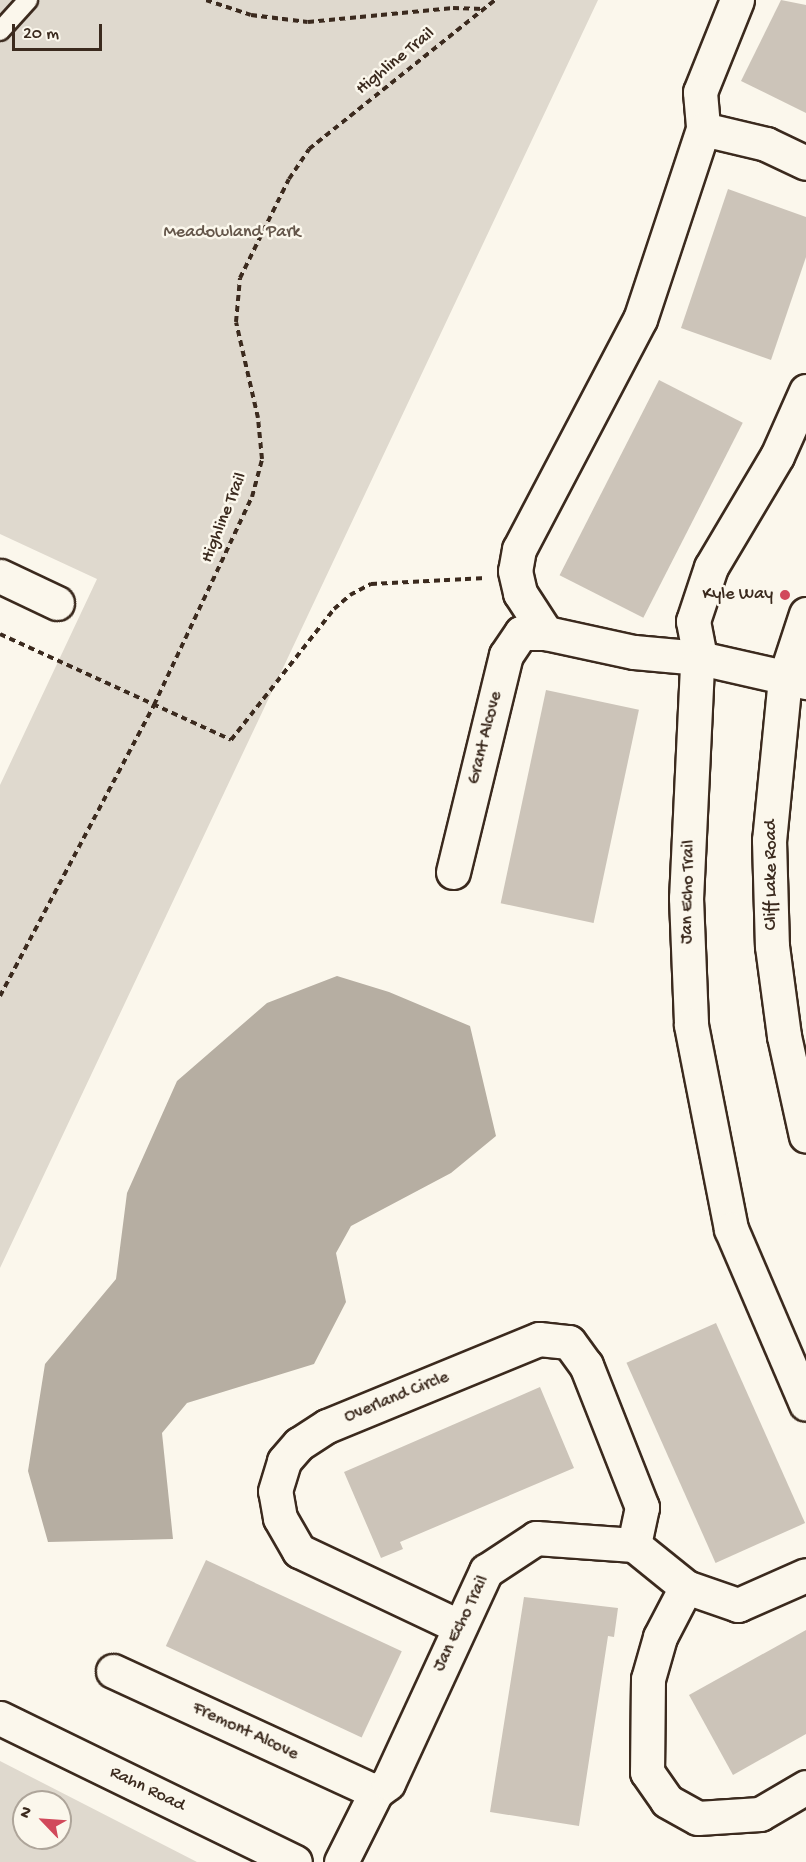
<!DOCTYPE html>
<html>
<head>
<meta charset="utf-8">
<style>
	body { margin:0 }
	#map { position:relative; width:806px; height:1862px; overflow:hidden; background:#fbf7ec; font-family:"Gochi Hand",sans-serif }
	div>[style] { position:absolute }
	.green>* { inset:0; background:#dfd9ce }
	.water>* { inset:0; background:#b6aea2 }
	.building>* { inset:0; background:#ccc4b9; transform-origin:0 0 }
	.path>* { height:4px; margin-top:-2px; transform-origin:0; background:repeating-linear-gradient(90deg,#3b2a1e 0 6px,transparent 0 10.5px) }
	.roads { filter:drop-shadow(2px 0 #3b2a1e) drop-shadow(-2px 0 #3b2a1e) drop-shadow(0 2px #3b2a1e) drop-shadow(0 -2px #3b2a1e) }
	.lane>* { height:18px; margin:-9px; padding:0 9px; transform-origin:9px; border-radius:9px; background:#fbf7ec }
	.street>* { height:33px; margin:-16.5px; padding:0 16.5px; transform-origin:16.5px; border-radius:16.5px; background:#fbf7ec }
	.secondary>* { height:33px; margin:-16.5px; padding:0 16.5px; transform-origin:16.5px; border-radius:16.5px; background:#fbf7ec }
	.dots>* { width:16px; height:16px; translate:-50% -50%; box-sizing:border-box; border:3px solid #fbf7ec; border-radius:50% }
	span { translate:-50% -50%; white-space:nowrap; text-align:center; line-height:1.15; -webkit-text-stroke:5px #fbf7ec; paint-order:stroke }
	.street-label { font-size:18px; color:#3b2a1e }
	.park-label { font-size:18px; color:#64564a }
	.poi-label { font-size:18px; color:#3b2a1e }
	.right { translate:-100% -50%; text-align:right }
	.north { position:absolute; left:12px; top:1790px; width:60px; height:60px; box-sizing:border-box; background:#fbf7ec; border:2px solid #aea59a; border-radius:50%; rotate:295deg; font-size:16px; font-weight:700; line-height:24px; text-align:center; color:#3b2a1e }
	.north::after { content:''; display:block; margin:auto; width:21px; height:27px; background:#d1495b; clip-path:polygon(50% 0,100% 100%,50% 72%,0 100%) }
	.scale { position:absolute; left:12px; top:24px; width:90px; height:27px; box-sizing:border-box; border:3px solid #3b2a1e; border-top:0; padding-left:8px; font-size:18px; line-height:21px; white-space:nowrap; color:#3b2a1e; -webkit-text-stroke:4px #fbf7ec; paint-order:stroke }
</style>
</head>
<body>
<div id="map">
	<div class="green">
		<div style="clip-path:polygon(0 0,598px 0,0 1268px,0 785px,97px 579px,0 534px)"></div>
		<div style="clip-path:polygon(evenodd,0 1761px,197px 1862px,0 1862px,0 1761px,24px 1802px,60px 1802px,60px 1838px,24px 1838px,24px 1802px)"></div>
	</div>
	<div class="water">
		<div style="clip-path:polygon(337px 976px,389px 992px,470px 1026px,496px 1136px,451px 1173px,351px 1226px,336px 1253px,346px 1302px,314px 1364px,187px 1403px,162px 1433px,173px 1539px,48px 1542px,28px 1471px,45px 1364px,116px 1279px,127px 1193px,177px 1081px,267px 1003px)"></div>
	</div>
	<div class="building">
		<div style="clip-path:polygon(781px 0,806px 5px,806px 113px,741px 81px)"></div>
		<div style="clip-path:polygon(728px 189px,806px 217px,806px 257px,771px 360px,681px 328px)"></div>
		<div style="left:659px;top:380px;width:94px;height:219px;rotate:27deg"></div>
		<div style="left:546px;top:690px;width:95px;height:218px;rotate:12deg"></div>
		<div style="left:716px;top:1323px;width:219px;height:98px;rotate:66deg"></div>
		<div style="clip-path:polygon(540px 1387px,574px 1468px,400px 1542px,403px 1549px,381px 1558px,344px 1472px)"></div>
		<div style="left:206px;top:1560px;width:216px;height:95px;rotate:25deg"></div>
		<div style="clip-path:polygon(524px 1597px,618px 1608px,614px 1637px,608px 1636px,579px 1826px,490px 1812px)"></div>
		<div style="clip-path:polygon(806px 1630px,806px 1734px,733px 1775px,689px 1695px)"></div>
	</div>
	<div class="path">
		<div style="left:206px;top:0;width:47px;rotate:18.4deg"></div>
		<div style="left:251px;top:15px;width:57px;rotate:7deg"></div>
		<div style="left:308px;top:22px;width:146px;rotate:-5.5deg"></div>
		<div style="left:453px;top:8px;width:31px;rotate:2deg"></div>
		<div style="left:0;top:634px;width:254px;rotate:24.6deg"></div>
		<div style="left:231px;top:740px;width:167px;rotate:-51.8deg"></div>
		<div style="left:334px;top:609px;width:21px;rotate:-41deg"></div>
		<div style="left:350px;top:595px;width:24px;rotate:-28deg"></div>
		<div style="left:371px;top:584px;width:115px;rotate:-3deg"></div>
		<div style="left:0;top:996px;width:329px;rotate:-62.1deg"></div>
		<div style="left:154px;top:705px;width:230px;rotate:-64.8deg"></div>
		<div style="left:252px;top:497px;width:39px;rotate:-75deg"></div>
		<div style="left:262px;top:459px;width:41px;rotate:-95.6deg"></div>
		<div style="left:258px;top:418px;width:98px;rotate:-102.9deg"></div>
		<div style="left:236px;top:322px;width:44px;rotate:-84.8deg"></div>
		<div style="left:240px;top:278px;width:110px;rotate:-63.7deg"></div>
		<div style="left:289px;top:179px;width:36px;rotate:-56deg"></div>
		<div style="left:309px;top:149px;width:238px;rotate:-38.7deg"></div>
	</div>
	<div class="roads">
		<div class="lane">
			<div style="left:0;top:31px;width:42px;rotate:-47.9deg"></div>
		</div>
		<div class="street">
			<div style="left:737px;top:0;width:99px;rotate:111.9deg"></div>
			<div style="left:700px;top:92px;width:37px;rotate:85deg"></div>
			<div style="left:703px;top:129px;width:200px;rotate:108.3deg"></div>
			<div style="left:640px;top:319px;width:260px;rotate:117.7deg"></div>
			<div style="left:519px;top:549px;width:22px;rotate:100deg"></div>
			<div style="left:515px;top:571px;width:23px;rotate:77deg"></div>
			<div style="left:520px;top:593px;width:48px;rotate:57deg"></div>
			<div style="left:546px;top:633px;width:90px;rotate:12.2deg"></div>
			<div style="left:634px;top:652px;width:66px;rotate:5.2deg"></div>
			<div style="left:700px;top:658px;width:109px;rotate:12.8deg"></div>
			<div style="left:703px;top:129px;width:65px;rotate:13.4deg"></div>
			<div style="left:766px;top:144px;width:44px;rotate:25.4deg"></div>
			<div style="left:806px;top:391px;width:71px;rotate:114deg"></div>
			<div style="left:777px;top:456px;width:129px;rotate:120.7deg"></div>
			<div style="left:711px;top:567px;width:57px;rotate:108.4deg"></div>
			<div style="left:693px;top:621px;width:38px;rotate:79deg"></div>
			<div style="left:700px;top:658px;width:9px;rotate:111deg"></div>
			<div style="left:697px;top:666px;width:232px;rotate:92.7deg"></div>
			<div style="left:686px;top:898px;width:127px;rotate:87.7deg"></div>
			<div style="left:691px;top:1025px;width:208px;rotate:78.9deg"></div>
			<div style="left:731px;top:1229px;width:190px;rotate:66.8deg"></div>
			<div style="left:0;top:576px;width:63px;rotate:25.3deg"></div>
			<div style="left:453px;top:872px;width:223px;rotate:-76.3deg"></div>
			<div style="left:506px;top:655px;width:27px;rotate:-56deg"></div>
			<div style="left:521px;top:633px;width:25px"></div>
			<div style="left:686px;top:1587px;width:56px;rotate:117.5deg"></div>
			<div style="left:660px;top:1637px;width:44px;rotate:105.9deg"></div>
			<div style="left:648px;top:1679px;width:93px;rotate:90.6deg"></div>
			<div style="left:647px;top:1772px;width:35px;rotate:55deg"></div>
			<div style="left:667px;top:1801px;width:35px;rotate:29deg"></div>
			<div style="left:698px;top:1818px;width:62px;rotate:-3.7deg"></div>
			<div style="left:760px;top:1814px;width:53px;rotate:-30.4deg"></div>
			<div style="left:458px;top:1626px;width:176px;rotate:-154.7deg"></div>
			<div style="left:299px;top:1551px;width:38px;rotate:-120deg"></div>
			<div style="left:280px;top:1518px;width:27px;rotate:-100deg"></div>
			<div style="left:275px;top:1491px;width:31px;rotate:-73deg"></div>
			<div style="left:284px;top:1461px;width:23px;rotate:-49deg"></div>
			<div style="left:299px;top:1444px;width:33px;rotate:-33deg"></div>
			<div style="left:327px;top:1426px;width:229px;rotate:-22.3deg"></div>
			<div style="left:539px;top:1339px;width:30px;rotate:6deg"></div>
			<div style="left:569px;top:1342px;width:29px;rotate:54deg"></div>
			<div style="left:586px;top:1365px;width:153px;rotate:68.5deg"></div>
			<div style="left:642px;top:1507px;width:39px;rotate:102deg"></div>
			<div style="left:113px;top:1671px;width:289px;rotate:24.7deg"></div>
			<div style="left:341px;top:1862px;width:78px;rotate:-63.4deg"></div>
			<div style="left:376px;top:1792px;width:15px;rotate:-37deg"></div>
			<div style="left:388px;top:1783px;width:234px;rotate:-65.2deg"></div>
			<div style="left:486px;top:1571px;width:60px;rotate:-33.4deg"></div>
			<div style="left:536px;top:1538px;width:98px;rotate:4.1deg"></div>
			<div style="left:634px;top:1545px;width:67px;rotate:38.9deg"></div>
			<div style="left:686px;top:1587px;width:55px;rotate:19.1deg"></div>
			<div style="left:738px;top:1605px;width:74px;rotate:-23.8deg"></div>
		</div>
		<div class="secondary">
			<div style="left:806px;top:614px;width:67px;rotate:108.2deg"></div>
			<div style="left:785px;top:678px;width:163px;rotate:95.6deg"></div>
			<div style="left:769px;top:840px;width:106px;rotate:88.4deg"></div>
			<div style="left:772px;top:946px;width:91px;rotate:82.4deg"></div>
			<div style="left:784px;top:1036px;width:102px;rotate:77.6deg"></div>
			<div style="left:0;top:1718px;width:328px;rotate:26deg"></div>
		</div>
	</div>
	<div class="dots">
		<div style="left:785px;top:595px;background:#d1495b"></div>
	</div>
	<div class="street-label">
		<span style="left:396px;top:62px;rotate:-39deg">Highline Trail</span>
		<span style="left:225px;top:518px;rotate:-68deg">Highline Trail</span>
		<span style="left:486px;top:738px;rotate:-76deg">Grant Alcove</span>
		<span style="left:772px;top:875px;rotate:-90deg">Cliff Lake Road</span>
		<span style="left:689px;top:892px;rotate:-89deg">Jan Echo Trail</span>
		<span style="left:397px;top:1398px;rotate:-22deg">Overland Circle</span>
		<span style="left:462px;top:1624px;rotate:-64deg">Jan Echo Trail</span>
		<span style="left:245px;top:1732px;rotate:25deg">Fremont Alcove</span>
		<span style="left:147px;top:1790px;rotate:26deg">Rahn Road</span>
	</div>
	<div class="park-label">
		<span style="left:232px;top:233px">Meadowland Park</span>
	</div>
	<div class="poi-label">
		<span class="right" style="left:773px;top:595px">Kyle Way</span>
	</div>
	<div class="north">N</div>
	<div class="scale">20 m</div>
</div>
</body>
</html>
